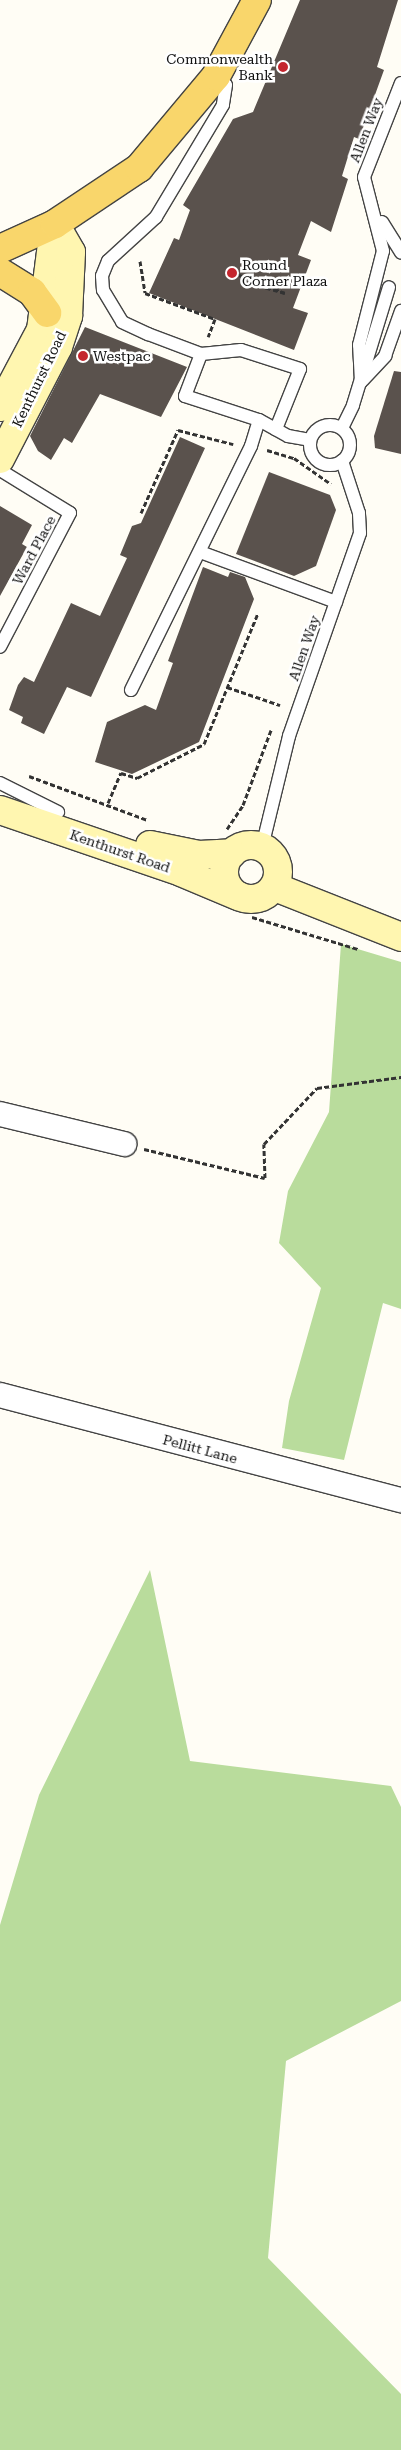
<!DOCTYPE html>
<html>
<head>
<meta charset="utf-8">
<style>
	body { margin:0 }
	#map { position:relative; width:401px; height:2450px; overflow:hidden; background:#fffdf5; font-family:"Roboto Serif",serif }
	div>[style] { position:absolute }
	.forest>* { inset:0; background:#b9dc9c }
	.building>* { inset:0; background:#5a524d }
	.path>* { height:3px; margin-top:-1.5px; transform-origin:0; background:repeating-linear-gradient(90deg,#333 0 5px,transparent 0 7.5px) }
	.roads { filter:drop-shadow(1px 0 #444) drop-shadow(-1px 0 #444) drop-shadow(0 1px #444) drop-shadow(0 -1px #444) }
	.lane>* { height:12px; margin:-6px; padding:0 6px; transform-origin:6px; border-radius:6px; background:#fff }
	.lane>.ring { margin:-6px; padding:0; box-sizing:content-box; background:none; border:12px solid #fff; border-radius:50% }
	.street>* { height:24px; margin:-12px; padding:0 12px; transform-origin:12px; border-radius:12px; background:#fff }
	.secondary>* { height:28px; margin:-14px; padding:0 14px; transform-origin:14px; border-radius:14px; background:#fff6b0 }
	.secondary>.ring { margin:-14px; padding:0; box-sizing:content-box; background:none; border:28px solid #fff6b0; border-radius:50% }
	.primary>* { height:28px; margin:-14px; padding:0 14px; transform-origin:14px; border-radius:14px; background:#f9d66b }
	.dots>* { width:14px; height:14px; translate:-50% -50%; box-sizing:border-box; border:2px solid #fff; border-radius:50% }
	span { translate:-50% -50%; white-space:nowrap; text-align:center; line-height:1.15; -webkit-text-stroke:5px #fff; paint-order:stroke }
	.poi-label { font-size:14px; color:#111 }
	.right { translate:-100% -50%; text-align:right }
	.left { translate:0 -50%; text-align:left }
	.street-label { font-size:14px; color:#111 }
</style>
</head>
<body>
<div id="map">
	<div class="forest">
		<div style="clip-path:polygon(341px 944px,401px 962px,401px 1309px,383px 1303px,344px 1460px,282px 1448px,289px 1401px,321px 1288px,279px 1243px,288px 1191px,329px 1112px)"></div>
		<div style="clip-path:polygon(150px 1570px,190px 1761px,391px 1786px,401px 1807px,401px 2001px,286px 2061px,268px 2258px,401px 2394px,401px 2450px,0 2450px,0 1925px,39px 1795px)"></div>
	</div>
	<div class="building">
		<div style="clip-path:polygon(300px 0,398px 0,377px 67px,384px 70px,359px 139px,354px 137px,342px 176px,348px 179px,331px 232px,311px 221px,298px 255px,311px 260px,293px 308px,308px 313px,294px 350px,149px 293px,174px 238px,179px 240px,190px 210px,183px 205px,233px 119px,253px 112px)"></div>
		<div style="clip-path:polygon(85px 327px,187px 367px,161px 417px,100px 394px,72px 443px,64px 438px,51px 460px,38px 451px,30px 436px)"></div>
		<div style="clip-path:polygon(394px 371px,401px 372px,401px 454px,375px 448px,374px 436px)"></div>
		<div style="clip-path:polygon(180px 437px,205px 448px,91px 697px,67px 687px,44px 734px,21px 723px,23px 717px,9px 710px,18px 685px,24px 677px,34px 682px,71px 603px,100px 616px,127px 558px,120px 555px,132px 526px,141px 523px)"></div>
		<div style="clip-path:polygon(269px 472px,330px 495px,336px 510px,316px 566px,294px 576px,236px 554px)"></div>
		<div style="clip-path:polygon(0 506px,32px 525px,22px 544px,27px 547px,0 596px)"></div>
		<div style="clip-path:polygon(203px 567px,228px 577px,230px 572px,245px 577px,254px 599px,199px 742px,132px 774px,95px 762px,107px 722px,145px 705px,156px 710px,173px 663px,168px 661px)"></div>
	</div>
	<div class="path">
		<div style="left:140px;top:261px;width:32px;rotate:81deg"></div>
		<div style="left:145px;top:293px;width:75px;rotate:20.4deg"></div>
		<div style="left:215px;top:319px;width:19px;rotate:111deg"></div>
		<div style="left:239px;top:275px;width:49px;rotate:21.4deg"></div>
		<div style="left:285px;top:293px;width:33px;rotate:-164deg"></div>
		<div style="left:267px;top:450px;width:28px;rotate:17deg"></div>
		<div style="left:294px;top:458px;width:45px;rotate:35.1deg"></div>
		<div style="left:141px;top:513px;width:91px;rotate:-66deg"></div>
		<div style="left:178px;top:430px;width:57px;rotate:14.3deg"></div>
		<div style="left:227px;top:687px;width:56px;rotate:18.8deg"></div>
		<div style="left:29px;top:776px;width:126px;rotate:20.4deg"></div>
		<div style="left:108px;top:803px;width:33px;rotate:-67deg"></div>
		<div style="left:121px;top:773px;width:17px;rotate:17deg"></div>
		<div style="left:137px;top:778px;width:75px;rotate:-26.9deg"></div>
		<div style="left:204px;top:744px;width:142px;rotate:-67.6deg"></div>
		<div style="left:227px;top:829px;width:29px;rotate:-56deg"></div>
		<div style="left:243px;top:805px;width:80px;rotate:-69.5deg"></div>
		<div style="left:252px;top:917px;width:111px;rotate:16.8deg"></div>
		<div style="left:144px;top:1149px;width:124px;rotate:13.5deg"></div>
		<div style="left:265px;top:1178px;width:34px;rotate:-92deg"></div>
		<div style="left:264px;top:1144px;width:77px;rotate:-46.6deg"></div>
		<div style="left:317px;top:1088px;width:85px;rotate:-7.5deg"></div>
	</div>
	<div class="roads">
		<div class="lane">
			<div style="left:216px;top:76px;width:13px;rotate:42deg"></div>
			<div style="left:226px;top:85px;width:20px;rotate:99deg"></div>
			<div style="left:223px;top:105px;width:131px;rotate:120.9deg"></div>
			<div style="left:156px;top:217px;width:65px;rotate:137.5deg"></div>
			<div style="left:108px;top:261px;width:16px;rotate:112deg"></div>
			<div style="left:102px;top:276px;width:14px;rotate:86deg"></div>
			<div style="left:103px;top:290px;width:37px;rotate:59deg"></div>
			<div style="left:122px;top:322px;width:29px;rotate:25deg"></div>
			<div style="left:148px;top:334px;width:57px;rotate:20.7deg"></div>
			<div style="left:201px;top:354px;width:40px;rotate:-5.7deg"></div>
			<div style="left:241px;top:350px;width:62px;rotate:17.9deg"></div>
			<div style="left:300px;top:369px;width:65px;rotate:111.8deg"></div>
			<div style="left:382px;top:222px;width:36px;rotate:58deg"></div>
			<div style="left:201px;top:354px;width:45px;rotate:110.9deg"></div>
			<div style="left:185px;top:396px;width:78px;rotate:18deg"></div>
			<div style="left:259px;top:420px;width:33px;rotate:29deg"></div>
			<div style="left:288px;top:436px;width:22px;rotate:10deg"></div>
			<div style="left:363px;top:380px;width:33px;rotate:-47deg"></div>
			<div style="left:385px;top:356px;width:48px;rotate:-70.4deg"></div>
			<div style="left:361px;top:382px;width:37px;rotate:-93deg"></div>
			<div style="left:359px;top:345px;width:97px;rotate:-75.7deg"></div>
			<div style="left:383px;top:251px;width:76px;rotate:-104.4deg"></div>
			<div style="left:364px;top:177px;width:101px;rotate:-68.5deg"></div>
			<div class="ring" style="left:310px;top:425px;width:28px;height:28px"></div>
			<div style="left:342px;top:428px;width:25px;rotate:-64deg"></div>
			<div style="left:353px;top:405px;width:123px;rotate:-73deg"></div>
			<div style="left:0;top:470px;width:82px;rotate:31.6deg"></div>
			<div style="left:70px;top:513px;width:151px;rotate:117.6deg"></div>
			<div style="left:200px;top:552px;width:145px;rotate:20.2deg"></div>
			<div style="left:131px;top:690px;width:272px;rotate:-63.8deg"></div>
			<div style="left:251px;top:446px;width:27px;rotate:-73deg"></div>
			<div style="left:0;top:783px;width:65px;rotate:26.6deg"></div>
			<div style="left:262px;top:847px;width:114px;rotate:-76.3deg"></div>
			<div style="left:289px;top:736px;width:215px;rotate:-70.7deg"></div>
			<div style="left:360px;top:533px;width:20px;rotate:-93deg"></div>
			<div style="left:359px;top:513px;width:55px;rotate:-108.1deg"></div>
		</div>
		<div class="street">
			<div style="left:0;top:1114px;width:128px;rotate:13.6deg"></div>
			<div style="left:0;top:1395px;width:415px;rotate:14.7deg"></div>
		</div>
		<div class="secondary">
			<div style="left:0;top:407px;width:87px;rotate:-62deg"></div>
			<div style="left:41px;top:330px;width:103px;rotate:-82.7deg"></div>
			<div style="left:0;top:459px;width:126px;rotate:-62.6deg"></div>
			<div style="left:58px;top:347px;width:33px;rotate:-72deg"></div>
			<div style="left:68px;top:316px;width:64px;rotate:-87.3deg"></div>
			<div style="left:71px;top:252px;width:32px;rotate:-120deg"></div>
			<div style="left:0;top:810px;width:191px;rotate:18.9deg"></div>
			<div style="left:181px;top:872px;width:62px;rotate:22.8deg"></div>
			<div class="ring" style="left:224px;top:845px;width:26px;height:26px"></div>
			<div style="left:150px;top:845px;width:50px;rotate:11.5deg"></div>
			<div style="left:199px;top:855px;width:33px;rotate:-3deg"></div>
			<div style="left:275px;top:887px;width:136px;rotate:21.6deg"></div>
		</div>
		<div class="primary">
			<div style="left:0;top:249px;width:60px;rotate:-24.4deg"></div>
			<div style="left:55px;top:224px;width:101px;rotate:-33.7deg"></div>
			<div style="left:139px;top:168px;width:120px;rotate:-50.1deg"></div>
			<div style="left:216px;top:76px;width:86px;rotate:-61.7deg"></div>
			<div style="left:0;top:272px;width:38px;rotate:32deg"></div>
			<div style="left:32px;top:292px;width:26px;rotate:54deg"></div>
		</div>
	</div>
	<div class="dots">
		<div style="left:283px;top:67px;background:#c4262e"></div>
		<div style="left:232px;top:273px;background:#c4262e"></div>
		<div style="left:83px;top:356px;background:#c4262e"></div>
	</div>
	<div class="poi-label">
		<span class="right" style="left:273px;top:67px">Commonwealth<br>Bank</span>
		<span class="left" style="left:242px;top:273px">Round<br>Corner Plaza</span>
		<span class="left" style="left:93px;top:356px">Westpac</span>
	</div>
	<div class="street-label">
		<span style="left:366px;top:130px;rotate:-69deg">Allen Way</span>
		<span style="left:39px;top:379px;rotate:-64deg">Kenthurst Road</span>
		<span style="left:34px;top:550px;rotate:-62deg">Ward Place</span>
		<span style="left:304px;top:648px;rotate:-71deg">Allen Way</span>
		<span style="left:120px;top:851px;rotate:19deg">Kenthurst Road</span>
		<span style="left:200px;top:1449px;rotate:15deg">Pellitt Lane</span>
	</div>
</div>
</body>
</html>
